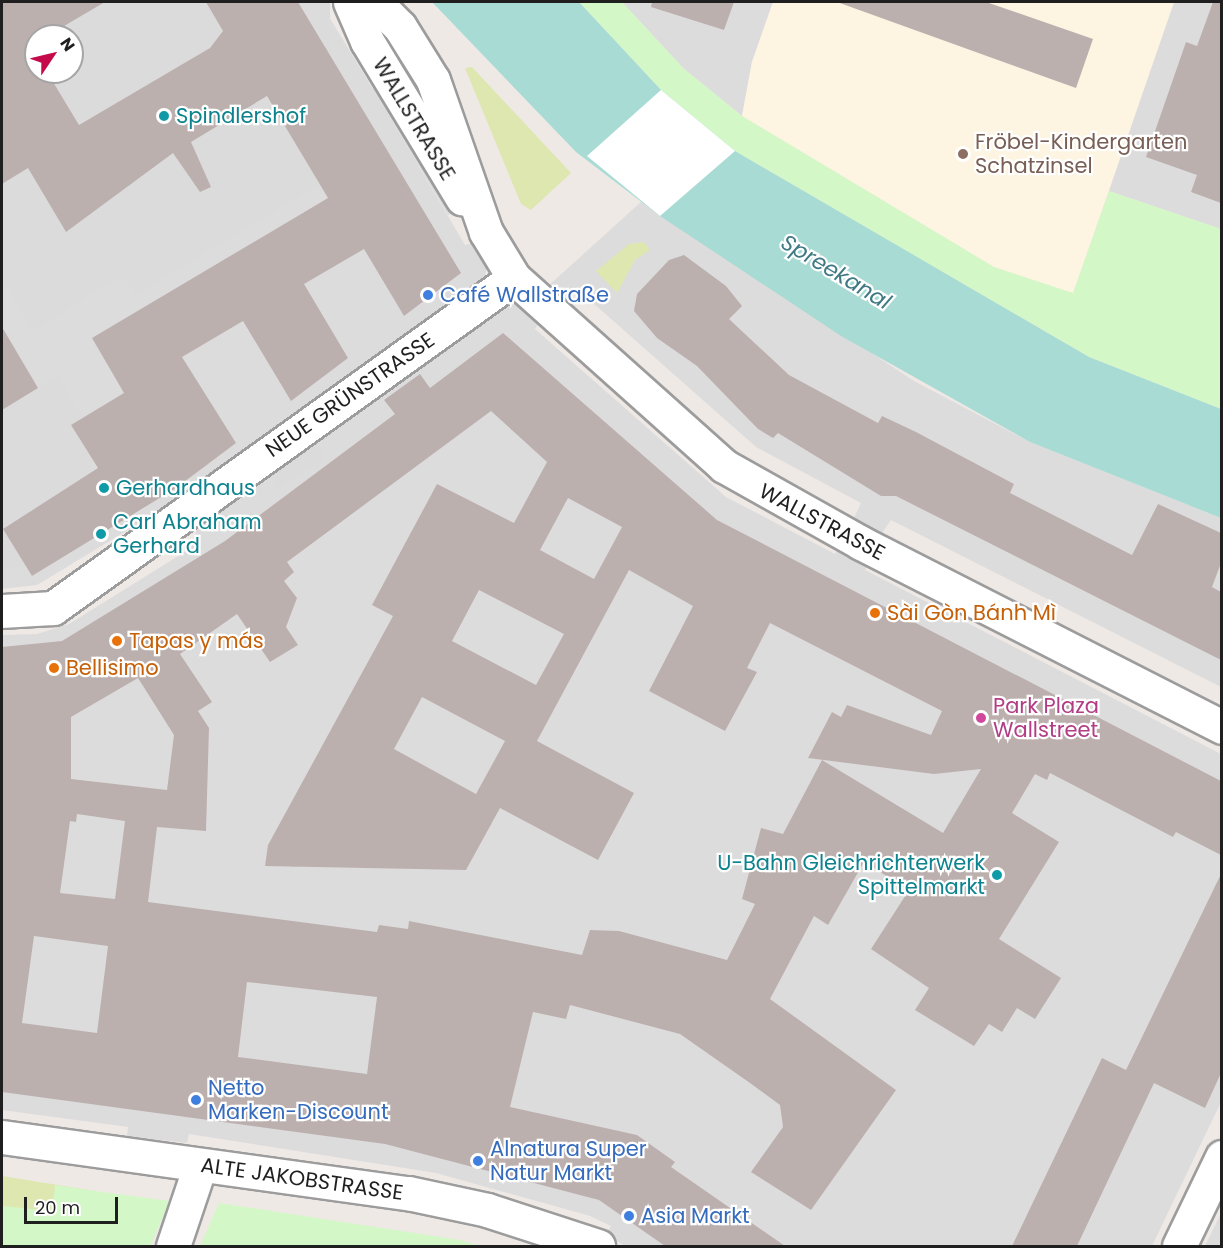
<!DOCTYPE html>
<html>
<head>
<meta charset="utf-8">
<style>
	body { margin:0 }
	#map { position:relative; width:1223px; height:1248px; overflow:hidden; background:#efe9e6; font-family:Poppins,sans-serif }
	div>[style] { position:absolute }
	.residential>* { inset:0; background:#dddcdd }
	.education>* { inset:0; background:#fdf4e1 }
	.grass>* { inset:0; background:#dde7af }
	.park>* { inset:0; background:#d3f7c6 }
	.parking>* { inset:0; background:#dbdbdb; transform-origin:0 0 }
	.water>* { inset:0; background:#a9dbd5 }
	.pier>* { inset:0; background:#fff }
	.building>* { inset:0; background:#bcb0af }
	.roads { filter:drop-shadow(2px 0 #9c9c9c) drop-shadow(-2px 0 #9c9c9c) drop-shadow(0 2px #9c9c9c) drop-shadow(0 -2px #9c9c9c) }
	.minor>* { height:33px; margin:-16.5px; padding:0 16.5px; transform-origin:16.5px; border-radius:16.5px; background:#fff }
	.dots>* { width:16px; height:16px; translate:-50% -50%; box-sizing:border-box; border:3px solid #fff; border-radius:50% }
	span { translate:-50% -50%; white-space:nowrap; text-align:center; line-height:1.15; -webkit-text-stroke:4.5px #fff; paint-order:stroke }
	.culture-label { font-size:21px; color:#0d838f }
	.left { translate:0 -50%; text-align:left }
	.right { translate:-100% -50%; text-align:right }
	.street-label { font-size:21px; color:#1f1f1f }
	.education-label { font-size:21px; color:#785e54 }
	.shop-label { font-size:21px; color:#366cbe }
	.food-label { font-size:21px; color:#c56008 }
	.hotel-label { font-size:21px; color:#b23c85 }
	.water-label { font-size:22px; color:#407984; font-style:italic }
	.frame { position:absolute; inset:0; border:3px solid #1f1f1f; pointer-events:none }
	.north { position:absolute; left:24px; top:24px; width:60px; height:60px; box-sizing:border-box; background:#fff; border:2px solid #a5a5a5; border-radius:50%; rotate:55deg; font-size:16px; font-weight:700; line-height:24px; text-align:center; color:#1f1f1f }
	.north::after { content:''; display:block; margin:auto; width:21px; height:27px; background:#c40a4a; clip-path:polygon(50% 0,100% 100%,50% 72%,0 100%) }
	.scale { position:absolute; left:24px; top:1197px; width:94px; height:27px; box-sizing:border-box; border:3px solid #1f1f1f; border-top:0; padding-left:8px; font-size:18px; line-height:21px; white-space:nowrap; color:#1f1f1f; -webkit-text-stroke:4px #fff; paint-order:stroke }
</style>
</head>
<body>
<div id="map">
	<div class="residential">
		<div style="clip-path:polygon(evenodd,2px 2px,320px 2px,373px 89px,377px 86px,397px 115px,391px 119px,465px 245px,474px 243px,487px 268px,484px 279px,184px 496px,37px 585px,2px 589px,2px 2px,36px 36px,72px 36px,72px 72px,36px 72px,36px 36px)"></div>
		<div style="clip-path:polygon(622px 2px,773px 2px,752px 62px,742px 116px,683px 68px)"></div>
		<div style="clip-path:polygon(1174px 2px,1221px 2px,1221px 229px,1109px 191px)"></div>
		<div style="clip-path:polygon(642px 201px,914px 381px,1030px 442px,1221px 518px,1221px 687px,891px 520px,880px 536px,853px 520px,861px 503px,756px 447px,576px 288px,564px 301px,547px 287px)"></div>
		<div style="clip-path:polygon(507px 303px,522px 305px,539px 322px,535px 329px,726px 497px,835px 554px,839px 548px,868px 563px,865px 570px,1221px 754px,1221px 1102px,1152px 1246px,625px 1246px,606px 1234px,611px 1226px,590px 1216px,436px 1173px,189px 1134px,187px 1143px,127px 1136px,128px 1127px,2px 1110px,2px 635px,37px 634px,69px 624px,191px 548px,200px 519px)"></div>
		<div style="clip-path:polygon(1221px 1213px,1221px 1246px,1205px 1246px)"></div>
	</div>
	<div class="education">
		<div style="clip-path:polygon(773px 2px,1174px 2px,1073px 294px,994px 267px,742px 116px,752px 62px)"></div>
	</div>
	<div class="grass">
		<div style="clip-path:polygon(472px 67px,571px 173px,531px 210px,521px 204px,465px 68px)"></div>
		<div style="clip-path:polygon(644px 242px,650px 250px,635px 260px,617px 293px,596px 271px,629px 244px)"></div>
		<div style="clip-path:polygon(2px 1176px,95px 1191px,2px 1246px)"></div>
	</div>
	<div class="park">
		<div style="clip-path:polygon(579px 2px,622px 2px,683px 68px,742px 116px,994px 267px,1073px 293px,1109px 191px,1221px 229px,1221px 409px,1089px 357px,735px 151px,661px 90px)"></div>
		<div style="clip-path:polygon(55px 1185px,95px 1191px,170px 1201px,150px 1246px,2px 1246px,2px 1206px,52px 1211px)"></div>
		<div style="clip-path:polygon(219px 1203px,460px 1240px,480px 1246px,200px 1246px)"></div>
	</div>
	<div class="parking">
		<div style="clip-path:polygon(108px 2px,206px 2px,226px 27px,210px 48px,92px 117px,73px 120px,47px 72px,72px 72px,72px 36px,47px 36px)"></div>
		<div style="left:320px;top:2px;width:10px;height:102px"></div>
		<div style="clip-path:polygon(271px 102px,320px 184px,137px 294px,121px 276px,32px 331px,2px 279px,2px 184px,28px 168px,66px 232px,173px 153px,255px 103px)"></div>
		<div style="clip-path:polygon(397px 115px,456px 211px,448px 215px,391px 119px)"></div>
		<div style="clip-path:polygon(59px 376px,83px 417px,71px 425px,91px 458px,90px 474px,3px 529px,26px 567px,2px 567px,2px 399px,6px 407px)"></div>
		<div style="left:313px;top:439px;width:21px;height:56px;rotate:55deg"></div>
	</div>
	<div class="water">
		<div style="clip-path:polygon(432px 2px,579px 2px,661px 90px,735px 151px,1089px 357px,1221px 409px,1221px 518px,1030px 442px,841px 336px,660px 216px,576px 152px)"></div>
	</div>
	<div class="pier">
		<div style="clip-path:polygon(661px 90px,735px 151px,660px 216px,587px 156px)"></div>
	</div>
	<div class="building">
		<div style="clip-path:polygon(2px 2px,105px 2px,47px 36px,36px 36px,32px 45px,36px 72px,47px 72px,79px 125px,210px 48px,223px 31px,206px 2px,298px 2px,461px 273px,404px 316px,364px 249px,304px 284px,348px 358px,291px 401px,243px 321px,182px 357px,236px 443px,176px 488px,32px 576px,3px 529px,98px 468px,71px 425px,124px 393px,92px 338px,328px 198px,267px 96px,191px 142px,211px 187px,200px 192px,173px 153px,66px 232px,28px 168px,2px 184px)"></div>
		<div style="clip-path:polygon(652px 2px,734px 2px,724px 30px,651px 7px)"></div>
		<div style="clip-path:polygon(837px 2px,986px 2px,1093px 39px,1076px 88px)"></div>
		<div style="clip-path:polygon(1213px 2px,1221px 2px,1221px 203px,1191px 192px,1197px 175px,1146px 157px,1186px 42px,1197px 46px)"></div>
		<div style="clip-path:polygon(684px 255px,726px 286px,742px 306px,729px 319px,789px 375px,878px 423px,882px 416px,916px 432px,1014px 484px,1010px 493px,1132px 555px,1158px 504px,1221px 533px,1221px 563px,1212px 587px,1221px 592px,1221px 660px,896px 496px,881px 496px,778px 433px,773px 438px,758px 429px,697px 366px,657px 338px,634px 311px,637px 294px,669px 260px)"></div>
		<div style="clip-path:polygon(2px 327px,38px 388px,2px 410px)"></div>
		<div style="clip-path:polygon(evenodd,503px 333px,717px 520px,1221px 781px,1221px 855px,1176px 832px,1173px 837px,1050px 773px,1047px 780px,1035px 774px,1012px 813px,1059px 842px,999px 939px,1061px 978px,1035px 1019px,1017px 1008px,1002px 1032px,989px 1024px,974px 1046px,915px 1010px,929px 988px,871px 949px,909px 890px,864px 862px,828px 925px,814px 916px,770px 999px,896px 1090px,811px 1210px,751px 1172px,783px 1127px,780px 1105px,750px 1083px,680px 1034px,570px 1005px,566px 1019px,533px 1012px,510px 1107px,637px 1135px,675px 1162px,671px 1167px,785px 1246px,665px 1246px,599px 1200px,385px 1144px,2px 1092px,2px 647px,62px 641px,225px 541px,395px 414px,384px 400px,420px 374px,430px 388px,503px 333px,491px 411px,547px 462px,514px 523px,437px 484px,372px 605px,393px 616px,268px 845px,265px 866px,466px 870px,500px 808px,598px 860px,634px 793px,537px 741px,629px 570px,693px 606px,649px 691px,725px 731px,757px 672px,747px 668px,770px 623px,942px 711px,931px 735px,847px 705px,841px 717px,832px 712px,808px 758px,934px 774px,981px 769px,943px 833px,822px 760px,783px 834px,761px 828px,742px 899px,755px 904px,727px 960px,619px 931px,590px 930px,582px 955px,409px 921px,408px 929px,379px 925px,377px 932px,148px 902px,157px 827px,206px 831px,209px 728px,198px 711px,212px 702px,180px 654px,237px 614px,270px 662px,298px 645px,286px 627px,297px 598px,284px 581px,294px 572px,287px 562px,491px 411px,503px 333px,568px 498px,622px 527px,594px 579px,540px 550px,568px 498px,503px 333px,479px 590px,564px 634px,536px 685px,452px 641px,479px 590px,503px 333px,138px 678px,174px 735px,167px 790px,71px 779px,71px 717px,138px 678px,503px 333px,422px 697px,505px 741px,476px 794px,394px 749px,422px 697px,503px 333px,77px 814px,125px 821px,115px 899px,60px 893px,70px 821px,76px 822px,77px 814px,503px 333px,34px 936px,108px 946px,97px 1033px,22px 1023px,34px 936px,503px 333px,247px 982px,377px 997px,367px 1074px,238px 1057px,247px 982px)"></div>
		<div style="clip-path:polygon(1221px 874px,1221px 1073px,1205px 1108px,1154px 1083px,1077px 1246px,1012px 1246px,1102px 1058px,1126px 1070px)"></div>
	</div>
	<div class="roads">
		<div class="minor">
			<div style="left:350px;top:2px;width:43px;rotate:66.4deg"></div>
			<div style="left:367px;top:41px;width:184px;rotate:58.8deg"></div>
			<div style="left:375px;top:2px;width:35px;rotate:45deg"></div>
			<div style="left:400px;top:27px;width:62px;rotate:58.1deg"></div>
			<div style="left:433px;top:80px;width:161px;rotate:70.8deg"></div>
			<div style="left:486px;top:232px;width:54px;rotate:58.7deg"></div>
			<div style="left:514px;top:278px;width:282px;rotate:41.8deg"></div>
			<div style="left:724px;top:466px;width:157px;rotate:29.3deg"></div>
			<div style="left:861px;top:543px;width:405px;rotate:27deg"></div>
			<div style="left:2px;top:611px;width:51px;rotate:-3.4deg"></div>
			<div style="left:53px;top:608px;width:567px;rotate:-35.6deg"></div>
			<div style="left:2px;top:1137px;width:410px;rotate:7.9deg"></div>
			<div style="left:408px;top:1193px;width:81px;rotate:12.1deg"></div>
			<div style="left:487px;top:1210px;width:117px;rotate:18deg"></div>
			<div style="left:173px;top:1246px;width:84px;rotate:-71.4deg"></div>
			<div style="left:1179px;top:1246px;width:99px;rotate:-64.2deg"></div>
		</div>
	</div>
	<div class="dots">
		<div style="left:164px;top:116px;background:#0f9aa8"></div>
		<div style="left:963px;top:154px;background:#8d6e63"></div>
		<div style="left:428px;top:295px;background:#3f7fe0"></div>
		<div style="left:104px;top:488px;background:#0f9aa8"></div>
		<div style="left:101px;top:534px;background:#0f9aa8"></div>
		<div style="left:875px;top:613px;background:#e8710a"></div>
		<div style="left:117px;top:641px;background:#e8710a"></div>
		<div style="left:54px;top:668px;background:#e8710a"></div>
		<div style="left:981px;top:718px;background:#d1479c"></div>
		<div style="left:997px;top:875px;background:#0f9aa8"></div>
		<div style="left:196px;top:1100px;background:#3f7fe0"></div>
		<div style="left:478px;top:1161px;background:#3f7fe0"></div>
		<div style="left:629px;top:1216px;background:#3f7fe0"></div>
	</div>
	<div class="culture-label">
		<span class="left" style="left:176px;top:116px">Spindlershof</span>
		<span class="left" style="left:116px;top:488px">Gerhardhaus</span>
		<span class="left" style="left:113px;top:534px">Carl Abraham<br>Gerhard</span>
		<span class="right" style="left:985px;top:875px">U-Bahn Gleichrichterwerk<br>Spittelmarkt</span>
	</div>
	<div class="street-label">
		<span style="left:414px;top:119px;rotate:59deg">WALLSTRASSE</span>
		<span style="left:350px;top:395px;rotate:-35deg">NEUE GRÜNSTRASSE</span>
		<span style="left:822px;top:522px;rotate:28deg">WALLSTRASSE</span>
		<span style="left:302px;top:1179px;rotate:8deg">ALTE JAKOBSTRASSE</span>
	</div>
	<div class="education-label">
		<span class="left" style="left:975px;top:154px">Fröbel-Kindergarten<br>Schatzinsel</span>
	</div>
	<div class="shop-label">
		<span class="left" style="left:440px;top:295px">Café Wallstraße</span>
		<span class="left" style="left:208px;top:1100px">Netto<br>Marken-Discount</span>
		<span class="left" style="left:490px;top:1161px">Alnatura Super<br>Natur Markt</span>
		<span class="left" style="left:641px;top:1216px">Asia Markt</span>
	</div>
	<div class="food-label">
		<span class="left" style="left:887px;top:613px">Sài Gòn Bánh Mì</span>
		<span class="left" style="left:129px;top:641px">Tapas y más</span>
		<span class="left" style="left:66px;top:668px">Bellisimo</span>
	</div>
	<div class="hotel-label">
		<span class="left" style="left:993px;top:718px">Park Plaza<br>Wallstreet</span>
	</div>
	<div class="water-label">
		<span style="left:836px;top:272px;rotate:31deg">Spreekanal</span>
	</div>
	<div class="frame"></div>
	<div class="north">N</div>
	<div class="scale">20 m</div>
</div>
</body>
</html>
